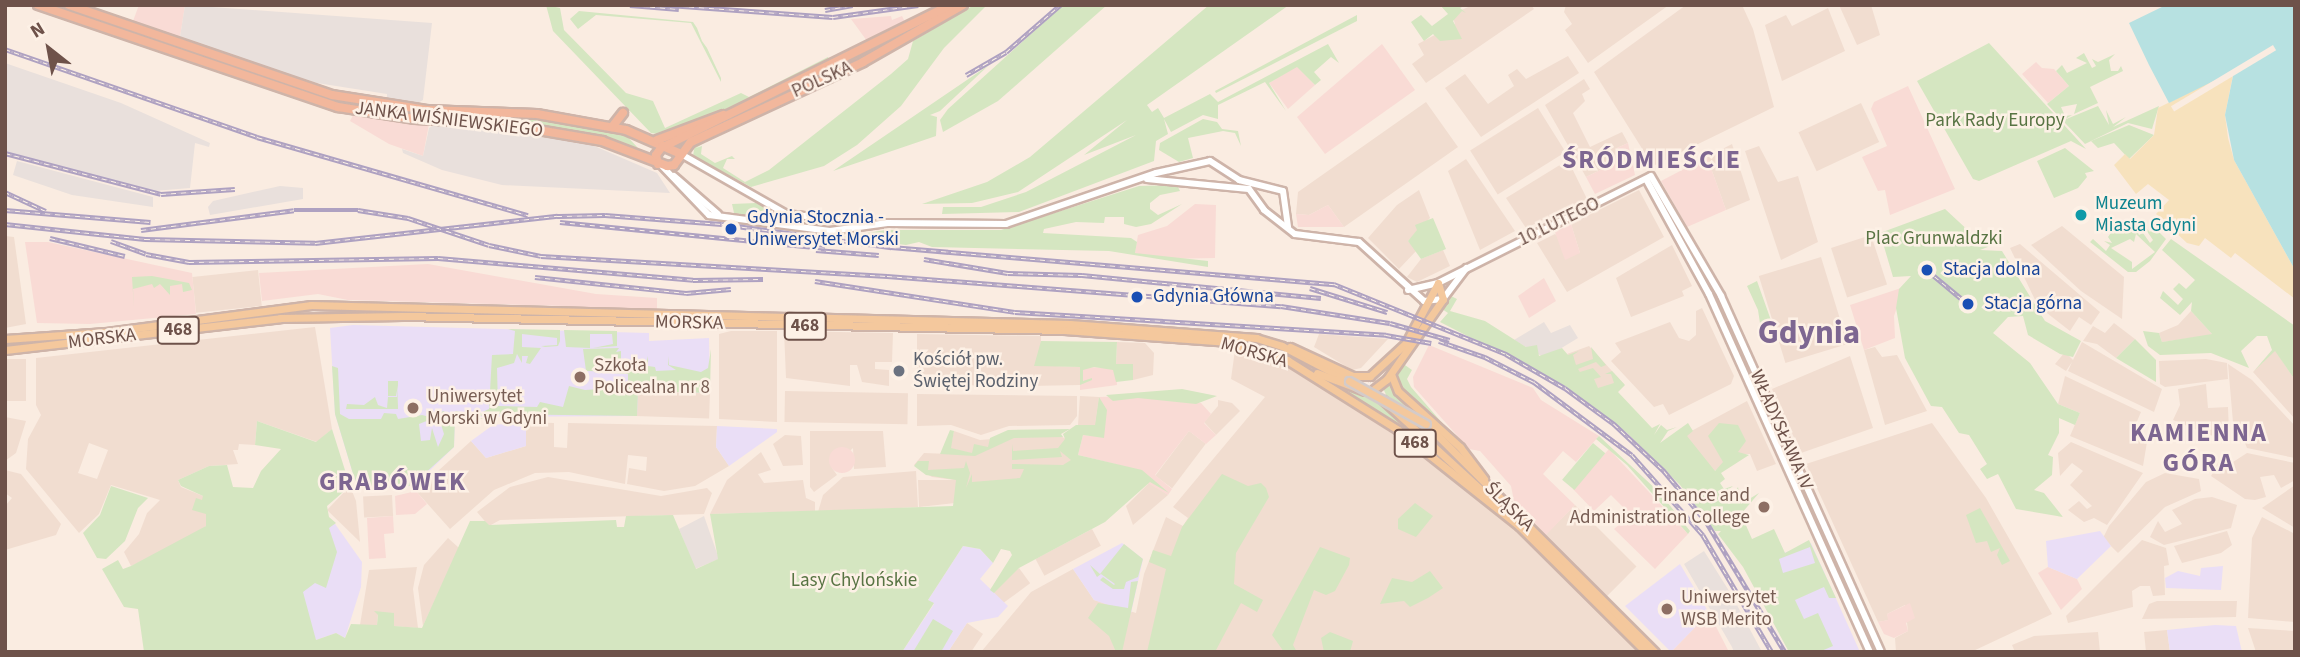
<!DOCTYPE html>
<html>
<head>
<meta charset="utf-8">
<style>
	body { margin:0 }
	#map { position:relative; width:2300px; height:657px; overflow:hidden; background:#faece1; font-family:"Source Sans 3",sans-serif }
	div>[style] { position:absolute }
	.residential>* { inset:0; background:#f1ddd0; transform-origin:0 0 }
	.commercial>* { inset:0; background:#f9dbd5 }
	.round { border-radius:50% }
	.industrial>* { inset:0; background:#e9e0dc }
	.education>* { inset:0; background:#eadef6 }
	.green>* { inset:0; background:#d5e6c1; transform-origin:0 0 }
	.sand>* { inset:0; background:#f7e2bd }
	.water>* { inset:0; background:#b7e1e1 }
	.pier>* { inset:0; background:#faece1; transform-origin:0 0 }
	.roads { filter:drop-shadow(2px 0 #ceb4a9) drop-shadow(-2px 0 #ceb4a9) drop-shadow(0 2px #ceb4a9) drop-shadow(0 -2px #ceb4a9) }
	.secondary>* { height:6px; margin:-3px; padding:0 3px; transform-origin:3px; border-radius:3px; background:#fff }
	.primary>* { height:7px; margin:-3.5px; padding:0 3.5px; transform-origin:3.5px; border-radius:3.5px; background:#f4c89d }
	.trunk>* { height:8px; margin:-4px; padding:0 4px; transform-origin:4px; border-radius:4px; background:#f2b79c }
	.rail>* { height:4.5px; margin-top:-2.25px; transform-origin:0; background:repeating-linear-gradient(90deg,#fdf1e6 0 5px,#aea1c1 0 10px); box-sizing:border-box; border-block:2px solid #aea1c1 }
	.bridges { filter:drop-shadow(2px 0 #d4cbc9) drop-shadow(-2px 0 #d4cbc9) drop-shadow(0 2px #d4cbc9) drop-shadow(0 -2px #d4cbc9) }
	.primary-bridge>* { height:7px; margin:-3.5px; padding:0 3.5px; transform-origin:3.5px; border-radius:3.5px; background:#f4c89d }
	.dots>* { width:19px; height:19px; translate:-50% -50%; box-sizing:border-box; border:4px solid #fdf1e6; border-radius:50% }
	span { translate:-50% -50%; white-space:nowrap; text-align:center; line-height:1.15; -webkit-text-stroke:5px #fdf1e6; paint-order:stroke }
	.shield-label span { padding:2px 5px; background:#fdf1e6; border:2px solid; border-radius:5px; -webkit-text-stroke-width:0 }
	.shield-label { font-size:18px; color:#6e524a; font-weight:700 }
	.street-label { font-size:19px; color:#6e524a }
	.park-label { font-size:19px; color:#587443 }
	.culture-label { font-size:19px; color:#0d838f }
	.left { translate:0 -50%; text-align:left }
	.transit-label { font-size:19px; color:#164399 }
	.worship-label { font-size:19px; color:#5b616d }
	.education-label { font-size:19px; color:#785e54 }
	.right { translate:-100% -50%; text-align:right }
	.district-label { font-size:26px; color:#7d6691; font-weight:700; letter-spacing:2px }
	.town-label { font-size:33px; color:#7d6691; font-weight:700 }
	.frame { position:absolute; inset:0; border:7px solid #6e524a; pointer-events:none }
	.north { position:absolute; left:14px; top:14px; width:70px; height:70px; -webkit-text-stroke:5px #fdf1e6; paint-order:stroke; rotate:329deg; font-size:19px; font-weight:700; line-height:28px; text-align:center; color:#6e524a }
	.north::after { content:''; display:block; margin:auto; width:24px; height:32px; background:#6e524a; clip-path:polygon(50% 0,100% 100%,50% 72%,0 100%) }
</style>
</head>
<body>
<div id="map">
	<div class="residential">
		<div style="clip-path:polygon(1473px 5px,1531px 5px,1534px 9px,1426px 83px,1412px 64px,1424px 55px,1418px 44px,1455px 24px,1452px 14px)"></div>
		<div style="clip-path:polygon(1566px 5px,1669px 5px,1588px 63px,1565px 30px,1572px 24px,1564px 12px)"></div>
		<div style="clip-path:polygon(1686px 5px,1742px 5px,1753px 29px,1774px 107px,1653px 166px,1594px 72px)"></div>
		<div style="clip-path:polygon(1839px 5px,1871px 5px,1880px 35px,1857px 45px)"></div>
		<div style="clip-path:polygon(1828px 8px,1845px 51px,1782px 81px,1765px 25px,1786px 15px,1792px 26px)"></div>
		<div style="clip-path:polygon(1568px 56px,1579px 73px,1481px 137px,1445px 88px,1465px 74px,1488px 104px,1514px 86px,1508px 75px,1517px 69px,1526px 79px)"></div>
		<div style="clip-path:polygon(1584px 79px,1590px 89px,1582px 94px,1585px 101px,1573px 113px,1590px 147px,1622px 132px,1628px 143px,1617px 148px,1621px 160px,1586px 177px,1545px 105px)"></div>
		<div style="clip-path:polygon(1426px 102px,1458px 147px,1344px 227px,1328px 205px,1309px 215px,1296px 214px,1298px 192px)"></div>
		<div style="left:1861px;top:103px;width:43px;height:69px;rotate:65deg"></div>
		<div style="left:1538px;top:108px;width:52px;height:80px;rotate:58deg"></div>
		<div style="clip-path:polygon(1732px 144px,1750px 200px,1726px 210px,1707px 157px)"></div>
		<div style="clip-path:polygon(1759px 146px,1778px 182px,1798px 176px,1818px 242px,1781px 260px,1745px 151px)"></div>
		<div style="clip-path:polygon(1466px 159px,1515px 231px,1480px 250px,1448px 171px)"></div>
		<div style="clip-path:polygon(1568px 160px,1587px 199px,1526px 228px,1506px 198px)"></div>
		<div style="clip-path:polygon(1419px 190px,1430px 218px,1408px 241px,1417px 250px,1399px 269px,1368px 238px,1397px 205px)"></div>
		<div style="clip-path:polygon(1639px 190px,1664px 237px,1567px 292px,1537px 243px,1555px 234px,1580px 253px,1571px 224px)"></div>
		<div style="clip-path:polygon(2062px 226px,2124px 277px,2122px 319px,2081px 291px,2031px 245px)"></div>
		<div style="left:1871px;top:235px;width:52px;height:42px;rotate:72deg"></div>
		<div style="clip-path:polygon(5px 236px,14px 237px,26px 324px,5px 328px)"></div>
		<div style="clip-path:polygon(2020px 244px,2100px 312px,2091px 325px,2079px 317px,2070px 331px,2038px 306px,2010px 248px)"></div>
		<div style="clip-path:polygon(1672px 245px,1692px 286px,1682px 291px,1684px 296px,1631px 317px,1616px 278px)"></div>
		<div style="clip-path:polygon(1443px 250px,1450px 266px,1417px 282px,1407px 277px,1421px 259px)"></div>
		<div style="left:1821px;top:257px;width:91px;height:65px;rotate:73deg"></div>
		<div style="left:258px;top:270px;width:36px;height:66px;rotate:84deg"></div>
		<div style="clip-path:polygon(1702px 308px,1734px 376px,1731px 384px,1669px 415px,1663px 404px,1654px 407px,1611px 361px,1621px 352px,1615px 343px,1670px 322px,1679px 338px,1689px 341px,1696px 335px,1696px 311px)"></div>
		<div style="clip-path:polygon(2191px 311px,2213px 335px,2162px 342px,2159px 333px,2178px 325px)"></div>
		<div style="clip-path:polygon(2114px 323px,2135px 339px,2116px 358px,2097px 344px,2083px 341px,2093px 326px,2105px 333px)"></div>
		<div style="clip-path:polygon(evenodd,315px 327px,332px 429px,317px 442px,257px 421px,255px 445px,239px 444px,238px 450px,233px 450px,238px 464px,209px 466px,178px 480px,181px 487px,203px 496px,207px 517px,206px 526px,187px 540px,131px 566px,124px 552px,139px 534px,147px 513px,160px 500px,111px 485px,99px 514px,79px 533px,26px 469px,28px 439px,41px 415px,36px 405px,36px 358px,315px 327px,89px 443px,108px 450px,97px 479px,78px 473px,89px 443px)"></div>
		<div style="clip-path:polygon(731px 331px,777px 331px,777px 422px,719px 419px,719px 334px)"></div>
		<div style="clip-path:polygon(784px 331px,893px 333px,892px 362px,875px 362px,875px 369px,889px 370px,889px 386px,862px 382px,857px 365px,850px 365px,850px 386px,786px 378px)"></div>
		<div style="clip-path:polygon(917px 334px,1041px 336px,1041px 351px,1054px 366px,1080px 367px,1080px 385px,982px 387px,949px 381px,917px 386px)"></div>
		<div style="clip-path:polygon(1319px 334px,1388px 339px,1361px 368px,1352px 370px,1314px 347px)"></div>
		<div style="clip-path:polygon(1117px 342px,1145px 343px,1154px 353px,1153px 375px,1133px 380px,1133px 364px,1116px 364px)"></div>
		<div style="clip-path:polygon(2082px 342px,2162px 389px,2154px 412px,2068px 371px,2072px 362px,2066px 371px,2055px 364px,2065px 352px,2073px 360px)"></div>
		<div style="clip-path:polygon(1589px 346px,1624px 384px,1597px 391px,1577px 369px,1567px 354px)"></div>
		<div style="clip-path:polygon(1875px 347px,1882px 357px,1897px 355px,1927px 411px,1885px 425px,1864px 350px)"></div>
		<div style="clip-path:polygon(1235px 350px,1292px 366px,1444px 469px,1500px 514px,1642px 652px,981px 652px,1031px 592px,1073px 569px,1094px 600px,1136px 613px,1144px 574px,1166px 517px,1183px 526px,1188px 518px,1173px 507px,1265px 397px,1231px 379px)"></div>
		<div style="clip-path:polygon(2275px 350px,2295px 380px,2295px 419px,2253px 372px)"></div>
		<div style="clip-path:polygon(1850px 356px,1873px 428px,1801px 453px,1772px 389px)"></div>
		<div style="left:26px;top:359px;width:42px;height:21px;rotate:90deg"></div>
		<div style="clip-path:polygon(2206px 359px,2227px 363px,2228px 379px,2165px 387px,2160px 384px,2159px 361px)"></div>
		<div style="clip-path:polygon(2228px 364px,2252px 380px,2295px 426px,2295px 458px,2247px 448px,2242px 436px,2234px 434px)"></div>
		<div style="clip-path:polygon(2065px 376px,2141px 412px,2131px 435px,2147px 442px,2143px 466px,2070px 436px,2080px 413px,2058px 404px)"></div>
		<div style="clip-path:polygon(2206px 384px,2208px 408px,2228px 407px,2229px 433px,2221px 440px,2173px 420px,2180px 405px,2178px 389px)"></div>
		<div style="left:637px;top:391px;width:73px;height:25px;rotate:2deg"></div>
		<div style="left:785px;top:391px;width:123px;height:31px;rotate:1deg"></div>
		<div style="clip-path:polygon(917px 394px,1077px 396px,1077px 416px,1070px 425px,1009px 426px,981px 435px,951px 425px,917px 426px)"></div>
		<div style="clip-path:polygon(1080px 396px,1099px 397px,1095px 425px,1078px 425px)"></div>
		<div style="clip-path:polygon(1218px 400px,1232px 403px,1240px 411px,1216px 435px,1204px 422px,1218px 406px)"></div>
		<div style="clip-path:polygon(1747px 401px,1776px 464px,1757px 471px,1750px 454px,1739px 454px,1713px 472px,1684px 435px)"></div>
		<div style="clip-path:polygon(5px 417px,26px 421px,16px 453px,5px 461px)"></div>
		<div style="clip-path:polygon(526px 422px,554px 423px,554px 447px,567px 448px,568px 423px,717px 426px,716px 447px,729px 466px,695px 486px,664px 491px,627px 484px,629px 468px,646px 471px,647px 457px,628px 455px,625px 484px,569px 472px,535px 473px,494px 490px,450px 529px,416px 491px,471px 441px,486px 458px,526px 446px)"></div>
		<div style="clip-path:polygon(1932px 423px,1986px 498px,2052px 614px,1971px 652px,1896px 652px,1895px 638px,1908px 631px,1905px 605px,1887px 614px,1889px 620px,1878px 622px,1806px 464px)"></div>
		<div style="clip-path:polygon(810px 431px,883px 431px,886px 467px,854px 469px,853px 448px,832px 468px,837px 475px,814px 492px,810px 487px)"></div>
		<div style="clip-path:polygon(954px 431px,980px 440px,1057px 434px,1066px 439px,1073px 465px,1018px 496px,919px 507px,918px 480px,955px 480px,932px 477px,914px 465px,924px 453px,949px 454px)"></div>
		<div style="left:1189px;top:431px;width:21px;height:56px;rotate:37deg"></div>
		<div style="clip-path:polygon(785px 435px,801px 436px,803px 465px,783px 466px,773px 444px)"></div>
		<div style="clip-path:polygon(2071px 442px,2143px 473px,2107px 525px,2094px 518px,2084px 522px,2068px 510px,2079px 501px,2087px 509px,2092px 506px,2070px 485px,2083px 471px,2072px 463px,2060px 476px,2058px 453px)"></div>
		<div style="clip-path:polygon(761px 452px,771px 470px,758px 474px,764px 483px,803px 480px,806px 498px,815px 502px,815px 511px,710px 514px,727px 480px)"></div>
		<div style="clip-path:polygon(2247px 453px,2295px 463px,2295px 480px,2281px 488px,2274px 475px,2260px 477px,2266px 497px,2255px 500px,2245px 499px,2211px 476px,2222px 456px,2233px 462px)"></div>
		<div style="clip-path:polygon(5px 470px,21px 474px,61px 524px,56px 535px,5px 550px,5px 506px,12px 498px,5px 493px)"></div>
		<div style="clip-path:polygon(916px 471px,918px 507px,818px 512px,823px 495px,843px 477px)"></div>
		<div style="clip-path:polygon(2165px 473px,2199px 479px,2201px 491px,2165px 507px,2118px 553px,2103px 538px,2109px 526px,2146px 482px)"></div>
		<div style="clip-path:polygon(548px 477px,661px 496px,707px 488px,712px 493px,704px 514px,500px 520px,489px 526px,477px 512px,510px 487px)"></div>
		<div style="clip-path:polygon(1150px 482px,1168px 495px,1133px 525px,1126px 506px)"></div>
		<div style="clip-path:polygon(2295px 485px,2295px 528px,2262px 508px)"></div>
		<div style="clip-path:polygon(350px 486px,356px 501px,360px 542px,327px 510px)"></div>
		<div style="left:392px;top:495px;width:21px;height:29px;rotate:87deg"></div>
		<div style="clip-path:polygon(2212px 497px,2237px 505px,2231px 528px,2164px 545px,2150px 537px,2158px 521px,2165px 532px,2182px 524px,2172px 510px,2195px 499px)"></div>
		<div style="left:1575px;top:505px;width:87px;height:42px;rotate:45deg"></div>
		<div style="clip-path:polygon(2262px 517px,2295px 534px,2295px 622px,2248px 618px,2252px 538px)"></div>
		<div style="left:1092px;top:529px;width:19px;height:64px;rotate:62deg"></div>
		<div style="clip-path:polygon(2227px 531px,2232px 545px,2221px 553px,2182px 563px,2174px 546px)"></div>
		<div style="clip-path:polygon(448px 538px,459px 548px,423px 626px,418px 588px,424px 565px)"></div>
		<div style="clip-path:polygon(2142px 540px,2166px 548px,2169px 565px,2164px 566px,2165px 595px,2153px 596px,2150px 586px,2140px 586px,2132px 591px,2133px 607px,2068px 623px,2066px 616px)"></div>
		<div style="clip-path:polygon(417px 567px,413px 589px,418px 628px,393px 626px,378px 614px,377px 625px,360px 625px,369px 570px)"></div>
		<div style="left:1019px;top:568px;width:19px;height:35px;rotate:54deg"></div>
		<div style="clip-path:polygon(2157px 601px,2237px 601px,2236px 617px,2142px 619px,2149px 604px)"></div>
		<div style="clip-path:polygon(967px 623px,983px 634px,971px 652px,948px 652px)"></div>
		<div style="clip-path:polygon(2248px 628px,2295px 631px,2295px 652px,2256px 652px)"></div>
		<div style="clip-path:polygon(2167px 630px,2170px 652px,2146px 652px,2144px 632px)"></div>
		<div style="clip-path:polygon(2098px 632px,2100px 652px,2015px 652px,2012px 645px,2034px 636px)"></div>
	</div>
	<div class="commercial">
		<div style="clip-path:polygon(139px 5px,185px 5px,180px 37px,133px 21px)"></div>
		<div style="clip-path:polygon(891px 16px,892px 20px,902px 16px,905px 22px,867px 41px,851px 19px)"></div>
		<div style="clip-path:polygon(1382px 44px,1415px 90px,1325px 154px,1297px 117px)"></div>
		<div style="clip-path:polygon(2036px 62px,2042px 68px,2054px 69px,2069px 86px,2048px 103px,2022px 74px)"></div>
		<div style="clip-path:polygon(1297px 66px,1315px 85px,1288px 109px,1269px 83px)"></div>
		<div style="clip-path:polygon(1908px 86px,1955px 189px,1890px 215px,1885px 190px,1878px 191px,1862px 157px,1887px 146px,1871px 109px,1874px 102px)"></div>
		<div style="clip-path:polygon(353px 115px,429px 124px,423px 156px,389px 144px,350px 121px)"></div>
		<div style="clip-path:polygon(1628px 143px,1635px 175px,1595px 194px,1586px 177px,1621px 160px,1617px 148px)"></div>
		<div style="clip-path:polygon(1707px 157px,1726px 210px,1687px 227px,1661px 181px)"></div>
		<div style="clip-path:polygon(1195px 204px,1216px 205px,1215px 258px,1160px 259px,1135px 253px,1138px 235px,1167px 226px)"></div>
		<div style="clip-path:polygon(1328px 205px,1344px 227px,1298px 227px,1296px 214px,1309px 215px)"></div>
		<div style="clip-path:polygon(1571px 224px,1580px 253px,1565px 260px,1555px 232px)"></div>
		<div style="clip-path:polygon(25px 242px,48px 242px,192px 273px,196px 314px,90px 324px,37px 323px)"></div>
		<div style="clip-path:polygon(428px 264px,596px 294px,657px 298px,657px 310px,564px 310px,564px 306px,348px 300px,318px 294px,262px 301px,259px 273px)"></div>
		<div style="clip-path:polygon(1544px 278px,1556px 301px,1529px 318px,1518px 296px)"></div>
		<div style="clip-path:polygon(1904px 287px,1894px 316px,1895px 338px,1864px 350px,1850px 305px)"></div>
		<div style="clip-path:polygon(1429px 345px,1533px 388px,1541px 400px,1599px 436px,1576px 462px,1563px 451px,1543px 474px,1575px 505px,1546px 535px,1514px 501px,1511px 486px,1480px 451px,1469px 449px,1414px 387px,1413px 377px)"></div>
		<div style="clip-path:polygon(1080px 367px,1116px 368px,1117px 385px,1080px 390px)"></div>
		<div style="clip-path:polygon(1130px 396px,1201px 403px,1211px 414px,1204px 423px,1216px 435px,1206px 444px,1189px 431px,1155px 475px,1172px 489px,1168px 495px,1115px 464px,1078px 455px,1083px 435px,1093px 436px,1099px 397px)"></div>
		<div class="round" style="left:829px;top:447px;width:26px;height:26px"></div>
		<div style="clip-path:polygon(1609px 449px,1688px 534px,1655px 569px,1614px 529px,1631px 515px,1611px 495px,1594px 511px,1573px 489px)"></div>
		<div style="clip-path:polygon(416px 491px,427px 504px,415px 514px,396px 515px,395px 496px)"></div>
		<div style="clip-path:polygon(393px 516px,394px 533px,384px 534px,386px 558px,369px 559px,367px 518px)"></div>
		<div style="clip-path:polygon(2048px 567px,2077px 579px,2082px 589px,2061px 610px,2038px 573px)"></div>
		<div style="clip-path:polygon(1910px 603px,1915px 618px,1906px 623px,1908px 631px,1894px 638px,1884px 634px,1878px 622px,1888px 620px,1887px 614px)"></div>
		<div style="clip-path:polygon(1709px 613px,1729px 652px,1671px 652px)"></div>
	</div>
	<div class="industrial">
		<div style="clip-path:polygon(185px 5px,432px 23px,423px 100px,414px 105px,387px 100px,387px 94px,298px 80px,212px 50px,180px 37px)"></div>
		<div style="clip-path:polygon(5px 63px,121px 103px,210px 143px,209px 147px,195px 143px,190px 188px,154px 191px,5px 152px)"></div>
		<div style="clip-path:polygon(434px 125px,475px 125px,592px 145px,657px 173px,670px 193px,502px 185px,442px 170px,403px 153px,402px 149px,423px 156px,429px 128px)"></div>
		<div style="clip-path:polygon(17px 161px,153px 197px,153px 207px,72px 195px,13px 175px)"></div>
		<div style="clip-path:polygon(280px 186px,303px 188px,303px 199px,210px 215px,208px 207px,213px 201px)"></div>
		<div style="clip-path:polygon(1544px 322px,1551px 333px,1570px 325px,1578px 338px,1545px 358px,1514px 340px)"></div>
		<div style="clip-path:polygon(704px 516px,719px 559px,695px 569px,679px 529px)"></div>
		<div style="clip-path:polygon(1704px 551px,1731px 594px,1762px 652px,1734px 652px,1732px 647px,1684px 564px)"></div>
	</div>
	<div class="education">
		<div style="clip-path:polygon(353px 325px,649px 333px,649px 341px,709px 338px,710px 393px,638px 391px,637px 416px,455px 417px,454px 447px,417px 483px,405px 488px,357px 487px,335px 414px,330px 328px)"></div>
		<div style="clip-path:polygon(526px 422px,526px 446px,486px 458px,471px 441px,493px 425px)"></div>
		<div style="clip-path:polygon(717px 426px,777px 429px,777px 432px,729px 466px,716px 447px)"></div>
		<div style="clip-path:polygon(333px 521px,362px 562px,361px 587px,345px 638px,336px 633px,316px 640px,297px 593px,312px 526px)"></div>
		<div style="clip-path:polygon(2100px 531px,2111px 546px,2077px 579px,2048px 567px,2046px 541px)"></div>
		<div style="clip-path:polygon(1122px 543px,1143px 559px,1131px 613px,1094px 600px,1073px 569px)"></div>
		<div style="clip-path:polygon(1811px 543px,1860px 652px,1807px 652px,1760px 562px)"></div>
		<div style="clip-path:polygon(963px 546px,980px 549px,993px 563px,980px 579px,1008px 606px,998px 617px,967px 623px,948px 652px,902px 652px,934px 604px,928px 600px)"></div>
		<div style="clip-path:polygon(1680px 564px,1709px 613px,1671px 652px,1625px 606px)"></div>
		<div style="clip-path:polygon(2223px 566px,2221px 590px,2166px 588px,2165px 578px,2178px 571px,2200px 576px,2201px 568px)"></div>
		<div style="clip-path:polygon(2215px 625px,2236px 626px,2242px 652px,2170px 652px,2167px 630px)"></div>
	</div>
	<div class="green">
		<div style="clip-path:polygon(546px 5px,560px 8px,564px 30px,626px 93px,653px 101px,665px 128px,741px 93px,749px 97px,828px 57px,829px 59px,743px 105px,665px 135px,651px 133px,553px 31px)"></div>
		<div style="clip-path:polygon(974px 5px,987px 5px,944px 48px,901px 106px,857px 145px,824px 166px,751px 187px,693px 156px,695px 144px,713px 137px,696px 148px,702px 146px,701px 154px,715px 163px,732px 156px,735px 159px,727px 159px,723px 168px,745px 182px,769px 170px,891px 74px,908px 59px,913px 41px)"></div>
		<div style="clip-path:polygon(1063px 5px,1107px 5px,998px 101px,943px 132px,940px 120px,948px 109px)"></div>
		<div style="clip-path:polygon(1209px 5px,1289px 5px,1147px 105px,1152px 112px,1158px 108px,1164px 118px,1210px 94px,1218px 102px,1328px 44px,1339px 63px,1331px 57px,1314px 72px,1321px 80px,1315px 85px,1297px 67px,1269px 83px,1286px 111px,1265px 82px,1218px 105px,1218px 119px,1203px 115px,1171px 132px,1164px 119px,1168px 134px,1156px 141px,1154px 161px,1019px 212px,942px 214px,943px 207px,981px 207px,1026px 192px,1136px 135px,1084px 155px,1127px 120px,1018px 192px,972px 203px,922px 204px,987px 182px,1030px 157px)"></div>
		<div style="clip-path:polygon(1440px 5px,1464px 6px,1460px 8px,1466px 13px,1462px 11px,1453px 21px,1462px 39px,1440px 41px,1433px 34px,1424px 41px,1411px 22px,1421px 15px,1432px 26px,1448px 14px)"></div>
		<div style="clip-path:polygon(579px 11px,693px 22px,697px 28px,702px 41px,707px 48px,721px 78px,721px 82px,691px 23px,596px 15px,578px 29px,570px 19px)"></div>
		<div style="clip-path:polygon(1357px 15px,1357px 21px,1216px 93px,1215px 91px)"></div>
		<div style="clip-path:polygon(1989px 43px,2086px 149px,2071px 141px,1979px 181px,1973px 179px,1917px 81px)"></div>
		<div style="clip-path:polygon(2084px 53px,2092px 68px,2096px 66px,2092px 59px,2098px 62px,2115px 54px,2109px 60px,2111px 71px,2118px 71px,2121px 66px,2123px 71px,2090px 87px,2098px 103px,2074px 114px,2077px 104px,2061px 107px,2065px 116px,2072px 115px,2064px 120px,2098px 106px,2109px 125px,2106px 110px,2113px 124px,2126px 117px,2113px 127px,2159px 106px,2152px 129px,2128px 123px,2085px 144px,2047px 104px,2069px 86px,2056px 71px,2062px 65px,2067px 73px,2087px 63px,2076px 58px)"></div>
		<div style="clip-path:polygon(989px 65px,940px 111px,930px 115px,937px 117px,936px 136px,833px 171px)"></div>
		<div style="clip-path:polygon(433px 114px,538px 117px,624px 133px,638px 148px,586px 132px)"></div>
		<div style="clip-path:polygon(1203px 119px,1217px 122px,1222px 129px,1238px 131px,1241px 146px,1235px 133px,1223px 131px,1188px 138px,1193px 158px,1179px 162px,1159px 150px,1160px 143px)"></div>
		<div style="clip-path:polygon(2129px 125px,2154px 135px,2129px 159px,2114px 143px,2098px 148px,2091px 141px)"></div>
		<div style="clip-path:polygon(2065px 148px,2094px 171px,2085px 173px,2087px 177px,2078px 188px,2054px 198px,2037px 161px)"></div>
		<div style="clip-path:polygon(1177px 185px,1180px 191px,1160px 195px,1150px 203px,1150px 209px,1158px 215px,1182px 204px,1151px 224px,1136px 227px,1124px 224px,1124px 217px,1105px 217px,1104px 223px,1076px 222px,1044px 229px,1043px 233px,1131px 238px,1137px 242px,1135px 253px,1208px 261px,1208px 267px,1109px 251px,932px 247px,919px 242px,906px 245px,842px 237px,886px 230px,1001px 230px,1139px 186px)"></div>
		<div style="clip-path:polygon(756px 203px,786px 217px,829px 227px,734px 213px,732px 204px)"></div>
		<div style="clip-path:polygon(1945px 209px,1985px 246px,1996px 238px,1998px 243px,1980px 250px,2002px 251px,2045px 321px,2081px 341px,2073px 357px,2060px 354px,2028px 335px,2023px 316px,2008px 317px,1993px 333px,2030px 363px,2058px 404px,2080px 413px,2075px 425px,2059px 418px,2059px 433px,2048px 455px,2053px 457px,2052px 475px,2034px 490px,2044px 493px,2063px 517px,2016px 509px,1998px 474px,1987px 479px,1980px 469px,1987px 464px,1969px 435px,1959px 433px,1942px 407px,1931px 406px,1905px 358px,1896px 308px,1899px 289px,1911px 276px,1893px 277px,1880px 233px)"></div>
		<div style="clip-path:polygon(evenodd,2135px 217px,2140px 223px,2134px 223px,2139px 235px,2143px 233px,2150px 243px,2153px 240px,2142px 224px,2150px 232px,2154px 227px,2166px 239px,2150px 261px,2136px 272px,2128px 272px,2090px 242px,2093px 239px,2106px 251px,2110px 245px,2104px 241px,2112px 243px,2108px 237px,2113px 230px,2123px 231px,2135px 217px,2136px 234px,2155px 252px,2132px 269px,2132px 262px,2111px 248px,2130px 239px,2134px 242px,2136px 234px)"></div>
		<div style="clip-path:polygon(1433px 218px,1446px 249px,1421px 259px,1408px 241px,1417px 230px,1415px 225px)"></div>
		<div style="clip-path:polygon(2171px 239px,2295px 326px,2295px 380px,2275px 351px,2254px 371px,2272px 350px,2267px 336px,2257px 336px,2241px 351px,2249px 368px,2211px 353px,2160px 355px,2148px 346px,2143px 331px,2159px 333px,2162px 342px,2212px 334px,2191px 311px,2192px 302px,2180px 315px,2160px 298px,2163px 291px,2178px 305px,2183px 299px,2173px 289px,2179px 283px,2186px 289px,2195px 280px,2162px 250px)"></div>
		<div style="clip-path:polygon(152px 276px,189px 283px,192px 290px,183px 292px,182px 284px,170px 286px,170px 295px,160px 284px,154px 288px,152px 284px,133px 289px,134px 309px,132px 277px)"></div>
		<div style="clip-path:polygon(1757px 281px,1773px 326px,1761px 330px,1758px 310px,1747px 286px)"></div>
		<div style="clip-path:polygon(evenodd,1451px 296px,1457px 299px,1450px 311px,1485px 321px,1526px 347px,1537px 345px,1539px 356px,1562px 348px,1568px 355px,1579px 351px,1573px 355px,1576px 365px,1593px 359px,1591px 347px,1606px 365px,1601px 367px,1596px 362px,1578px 369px,1580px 372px,1593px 368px,1601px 377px,1594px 379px,1598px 388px,1614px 383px,1611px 374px,1605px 374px,1612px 371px,1625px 385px,1618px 392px,1652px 428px,1660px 424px,1654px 435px,1661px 425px,1667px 430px,1677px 427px,1668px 431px,1660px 443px,1688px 423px,1693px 431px,1687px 436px,1715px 471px,1723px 462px,1708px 436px,1719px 423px,1738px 425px,1746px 441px,1738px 452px,1749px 455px,1721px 473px,1725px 479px,1720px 483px,1724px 489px,1733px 486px,1725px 492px,1735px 492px,1738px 487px,1741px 504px,1759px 493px,1741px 514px,1752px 539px,1774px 529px,1785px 553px,1809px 540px,1836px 598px,1829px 598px,1824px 587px,1795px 600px,1804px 619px,1818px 613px,1833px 646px,1819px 652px,1789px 652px,1743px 567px,1718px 534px,1721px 531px,1715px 531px,1680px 485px,1627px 433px,1565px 386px,1440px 322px,1448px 313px,1442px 309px,1451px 296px,1810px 547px,1815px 563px,1783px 573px,1779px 559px,1810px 547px)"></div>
		<div style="clip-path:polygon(508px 329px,560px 330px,560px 341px,558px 346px,545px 347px,541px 346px,557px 345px,557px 338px,522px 334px,522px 347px,541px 348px,530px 364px,526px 363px,528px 356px,522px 356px,522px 363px,517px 354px,514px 363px,497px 368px,498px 406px,537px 407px,540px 402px,563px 407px,569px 386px,585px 390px,628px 387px,628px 374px,593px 372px,630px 372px,586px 371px,583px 349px,619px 348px,616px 352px,621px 351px,621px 364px,636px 362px,645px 368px,648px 356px,648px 366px,655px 367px,656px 371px,676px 370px,668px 365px,669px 356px,669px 365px,701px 372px,708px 368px,711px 349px,710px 393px,638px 391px,637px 416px,492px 414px,487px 416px,459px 415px,486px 419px,459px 418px,455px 411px,476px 415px,489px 409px,492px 355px,513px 354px,515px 331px)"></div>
		<div style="clip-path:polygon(564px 330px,617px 331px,617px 346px,593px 348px,613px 344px,612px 334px,590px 334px,590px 348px,566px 347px)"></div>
		<div style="clip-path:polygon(2135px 339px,2156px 360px,2156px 382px,2116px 358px)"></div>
		<div style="clip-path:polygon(1041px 341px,1117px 342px,1116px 364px,1133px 364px,1133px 380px,1116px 382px,1113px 370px,1094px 367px,1083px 370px,1083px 381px,1092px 378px,1092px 380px,1080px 385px,1080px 367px,1034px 366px)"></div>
		<div style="clip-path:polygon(1402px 363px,1412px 370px,1407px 379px,1411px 387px,1463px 447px,1399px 386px,1396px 376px)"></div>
		<div style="clip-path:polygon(332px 366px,338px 368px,340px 414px,349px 419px,381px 419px,384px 413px,396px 414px,398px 419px,422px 415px,434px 418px,419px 424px,421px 441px,430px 440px,432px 428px,438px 447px,444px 434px,438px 415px,443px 411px,455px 417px,454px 447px,411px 486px,357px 487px,335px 414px)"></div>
		<div style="clip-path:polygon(1322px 377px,1352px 392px,1381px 399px,1472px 485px,1389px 419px)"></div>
		<div style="clip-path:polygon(388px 381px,398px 381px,398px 409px,346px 409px,347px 404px,364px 405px,375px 397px,378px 405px,387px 408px,388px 397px,397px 397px,397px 406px,398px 385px,396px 396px,388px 396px)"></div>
		<div style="clip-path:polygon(1389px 381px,1397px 393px,1444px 433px,1475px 469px,1428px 422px,1424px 427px,1598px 596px,1390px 404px,1383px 388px)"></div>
		<div style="clip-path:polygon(1182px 389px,1217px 396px,1196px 404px,1138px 398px,1113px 401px,1106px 395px)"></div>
		<div style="clip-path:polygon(1099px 397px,1107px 410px,1104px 438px,1083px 435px,1078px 455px,1142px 470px,1169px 493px,1150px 482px,1105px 522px,1019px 568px,994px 593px,990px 590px,1012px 555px,1010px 551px,1001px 549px,993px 563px,980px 549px,963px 546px,928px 600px,934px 603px,902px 652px,144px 652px,138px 609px,124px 607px,102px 569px,118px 560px,123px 569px,131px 566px,206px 526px,206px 514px,192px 510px,196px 498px,202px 500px,203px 496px,181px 486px,178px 480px,209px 466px,227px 465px,233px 487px,253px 488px,261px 471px,281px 449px,255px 445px,257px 421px,316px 442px,332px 429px,350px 486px,327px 506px,329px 517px,336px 523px,329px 528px,337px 552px,326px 588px,315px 583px,303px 592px,316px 640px,336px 633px,345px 638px,351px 624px,377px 625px,378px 615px,374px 611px,394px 613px,394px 626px,422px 628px,470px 521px,485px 521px,489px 525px,616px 520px,617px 527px,624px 527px,626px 516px,673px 515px,696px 569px,718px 559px,710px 514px,953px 506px,956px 480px,926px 475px,914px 466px,918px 461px,929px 461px,928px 470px,964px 468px,966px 461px,970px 473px,966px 488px,972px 474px,972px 482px,1020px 478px,1024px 469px,1012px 469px,1012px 464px,1063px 465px,1071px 460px,1060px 451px,1062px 457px,1012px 460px,1012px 444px,1013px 451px,1058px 448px,1065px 439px,1063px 434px,1076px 425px,1095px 425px)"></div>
		<div style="clip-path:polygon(1070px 429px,1061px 434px,1063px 437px,1014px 438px,975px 456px,940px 454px,950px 430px,954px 431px,951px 448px,972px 453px,974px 444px,988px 447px,990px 438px,1008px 430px)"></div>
		<div style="clip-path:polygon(1599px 436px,1660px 493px,1690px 531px,1688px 534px,1627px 465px,1596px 439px)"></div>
		<div style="left:1593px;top:443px;width:16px;height:48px;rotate:40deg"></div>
		<div style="clip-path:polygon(1222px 474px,1248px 486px,1261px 483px,1266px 488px,1269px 497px,1236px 553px,1234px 584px,1263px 600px,1257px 612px,1241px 603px,1215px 652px,1147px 652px,1166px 569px,1149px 562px,1153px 550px,1171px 556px,1182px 527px)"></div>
		<div style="clip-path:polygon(111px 486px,148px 498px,138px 508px,125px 541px,106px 559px,97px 558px,83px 533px,100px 515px)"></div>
		<div style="clip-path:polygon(1415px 503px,1433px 516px,1416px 537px,1398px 529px,1398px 519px)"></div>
		<div style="clip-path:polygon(1980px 508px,2010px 561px,2002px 565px,1997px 555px,2000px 548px,1991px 552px,1987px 541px,1976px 543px,1966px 515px)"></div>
		<div style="clip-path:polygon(1124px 544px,1143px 559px,1138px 577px,1126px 582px,1124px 589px,1113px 589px,1100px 580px,1103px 577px,1114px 585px,1115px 584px,1101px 574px,1097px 577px,1090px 565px,1100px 574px)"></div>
		<div style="clip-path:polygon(1320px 547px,1350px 558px,1349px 565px,1335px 591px,1326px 595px,1314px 590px,1293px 645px,1297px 652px,1284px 652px,1272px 635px)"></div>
		<div style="clip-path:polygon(1430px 571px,1443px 588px,1428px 598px,1410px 607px,1404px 601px,1380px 604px,1392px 578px,1412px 582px)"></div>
		<div style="clip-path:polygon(1138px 581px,1122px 652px,1116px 652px,1109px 636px,1088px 618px,1098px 603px,1128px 608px,1131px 582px)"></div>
		<div style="clip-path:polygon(933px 619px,953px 631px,941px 652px,913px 652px)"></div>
		<div style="clip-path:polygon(1330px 632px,1353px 641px,1350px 652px,1324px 652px,1321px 638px)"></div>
	</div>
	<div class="sand">
		<div style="clip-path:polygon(2234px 70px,2225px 115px,2228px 138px,2234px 160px,2295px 270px,2295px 299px,2235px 253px,2231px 258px,2205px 238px,2199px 246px,2187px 243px,2156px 214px,2169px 200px,2148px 184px,2136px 194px,2114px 165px,2125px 154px,2130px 159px,2154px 135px,2158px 108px)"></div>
	</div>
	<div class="water">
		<div style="clip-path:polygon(2166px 5px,2295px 5px,2295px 270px,2234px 160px,2225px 115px,2234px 71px,2169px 103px,2149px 65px,2129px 23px)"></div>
	</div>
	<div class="pier">
		<div style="left:2273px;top:45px;width:6px;height:119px;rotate:59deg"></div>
	</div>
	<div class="roads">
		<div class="secondary">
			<div style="left:681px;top:154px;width:121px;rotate:29.7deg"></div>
			<div style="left:786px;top:214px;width:85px;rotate:6deg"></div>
			<div style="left:662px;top:166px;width:68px;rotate:46.2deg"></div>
			<div style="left:709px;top:215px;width:122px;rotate:7.5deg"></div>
			<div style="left:830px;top:231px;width:58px;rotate:-8deg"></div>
			<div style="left:887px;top:223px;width:119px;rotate:0.5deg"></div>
			<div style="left:1006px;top:224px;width:158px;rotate:-18.8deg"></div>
			<div style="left:1156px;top:173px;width:55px;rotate:-12.5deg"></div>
			<div style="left:1210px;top:161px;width:35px;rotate:33deg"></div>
			<div style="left:1239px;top:180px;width:45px;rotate:14deg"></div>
			<div style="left:1283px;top:191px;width:37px;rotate:82deg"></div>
			<div style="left:674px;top:176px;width:58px;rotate:40.8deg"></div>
			<div style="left:1147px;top:179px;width:102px;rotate:5.6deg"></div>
			<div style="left:1249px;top:189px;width:26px;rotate:54deg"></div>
			<div style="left:1264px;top:210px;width:39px;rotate:38deg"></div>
			<div style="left:1295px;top:234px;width:64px;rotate:7.1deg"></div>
			<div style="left:1359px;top:242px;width:88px;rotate:42.2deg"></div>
			<div style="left:1424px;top:301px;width:19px;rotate:-6deg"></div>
			<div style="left:1443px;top:299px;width:39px;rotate:-53deg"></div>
			<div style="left:1646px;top:179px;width:131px;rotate:61.3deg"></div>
			<div style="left:1709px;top:294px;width:393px;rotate:65.8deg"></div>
			<div style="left:1408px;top:290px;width:31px;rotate:-13deg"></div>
			<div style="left:1438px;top:283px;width:238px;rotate:-26.7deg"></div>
			<div style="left:1651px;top:176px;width:139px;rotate:59.7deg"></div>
			<div style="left:1721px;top:296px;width:390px;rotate:65.8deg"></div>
		</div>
		<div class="primary">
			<div style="left:5px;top:339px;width:101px;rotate:-4deg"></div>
			<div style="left:106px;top:332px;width:207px;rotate:-7.5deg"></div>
			<div style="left:311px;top:305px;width:759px;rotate:1.43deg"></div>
			<div style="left:1070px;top:324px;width:187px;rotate:4.3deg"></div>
			<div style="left:1256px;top:338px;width:27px;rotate:17deg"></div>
			<div style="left:1282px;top:346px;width:76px;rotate:27.6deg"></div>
			<div style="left:1290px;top:347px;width:69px;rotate:24.7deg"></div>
			<div style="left:1353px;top:376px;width:17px"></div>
			<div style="left:1370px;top:376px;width:49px;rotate:-42.5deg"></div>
			<div style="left:1406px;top:343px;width:68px;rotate:-61.9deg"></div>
			<div style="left:1438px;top:283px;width:17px;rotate:73deg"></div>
			<div style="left:1443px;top:299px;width:98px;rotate:125deg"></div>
			<div style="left:1387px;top:379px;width:16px;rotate:142deg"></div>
			<div style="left:5px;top:350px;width:277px;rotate:-6.6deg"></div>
			<div style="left:280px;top:318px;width:122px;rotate:-0.9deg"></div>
			<div style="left:402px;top:316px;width:662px;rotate:1.21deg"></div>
			<div style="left:1064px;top:330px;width:162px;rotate:4.2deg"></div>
			<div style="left:1226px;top:342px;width:64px;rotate:16.4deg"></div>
			<div style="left:1287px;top:360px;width:131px;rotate:32.2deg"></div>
			<div style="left:1398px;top:430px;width:154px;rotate:38.4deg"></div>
			<div style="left:1519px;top:526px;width:179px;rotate:44.8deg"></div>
			<div style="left:1317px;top:373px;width:51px;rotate:20.6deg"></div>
			<div style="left:1391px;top:374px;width:18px;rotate:68deg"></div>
			<div style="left:1398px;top:391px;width:84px;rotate:42.1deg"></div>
			<div style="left:1460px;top:447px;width:40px;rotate:53deg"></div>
			<div style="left:1383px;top:400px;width:147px;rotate:42.5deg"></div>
			<div style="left:1426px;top:424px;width:323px;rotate:44.9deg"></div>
		</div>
		<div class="trunk">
			<div style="left:38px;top:5px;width:317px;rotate:18.8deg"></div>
			<div style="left:338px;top:107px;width:78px;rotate:8.9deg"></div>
			<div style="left:415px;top:119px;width:82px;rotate:2.8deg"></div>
			<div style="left:497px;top:123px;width:107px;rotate:9.7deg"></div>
			<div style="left:602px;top:141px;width:70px;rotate:21deg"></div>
			<div style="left:667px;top:166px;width:7px;rotate:-8deg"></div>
			<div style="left:674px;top:165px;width:29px;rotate:-54deg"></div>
			<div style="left:691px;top:142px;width:190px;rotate:-24.9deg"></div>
			<div style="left:863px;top:62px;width:115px;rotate:-29.7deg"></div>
			<div style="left:69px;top:5px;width:278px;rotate:18.9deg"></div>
			<div style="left:332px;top:95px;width:96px;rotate:9deg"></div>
			<div style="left:427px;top:110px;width:110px;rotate:2.1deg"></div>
			<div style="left:537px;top:114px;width:90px;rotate:10.2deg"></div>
			<div style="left:626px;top:130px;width:60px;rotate:23.6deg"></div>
			<div style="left:612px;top:127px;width:18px;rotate:-52deg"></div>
			<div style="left:657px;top:140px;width:71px;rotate:-20.7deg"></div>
			<div style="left:658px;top:164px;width:9px;rotate:-103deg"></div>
			<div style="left:656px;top:155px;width:9px;rotate:-54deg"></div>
			<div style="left:661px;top:148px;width:322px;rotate:-26.3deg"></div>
		</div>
	</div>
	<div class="rail">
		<div style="left:630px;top:5px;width:49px;rotate:4.7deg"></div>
		<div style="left:669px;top:5px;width:164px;rotate:4.2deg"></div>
		<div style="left:833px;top:17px;width:86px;rotate:-8deg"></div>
		<div style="left:825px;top:10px;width:28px;rotate:-10deg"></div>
		<div style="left:5px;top:49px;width:267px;rotate:19.2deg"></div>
		<div style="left:257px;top:137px;width:282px;rotate:16.1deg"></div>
		<div style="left:966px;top:75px;width:46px;rotate:-29.9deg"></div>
		<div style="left:1006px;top:52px;width:72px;rotate:-41deg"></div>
		<div style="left:5px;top:153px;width:161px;rotate:14.7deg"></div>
		<div style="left:161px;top:194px;width:74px;rotate:-3.9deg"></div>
		<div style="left:5px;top:192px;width:45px;rotate:24.9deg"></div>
		<div style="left:5px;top:210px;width:146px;rotate:4.7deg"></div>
		<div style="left:560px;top:222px;width:266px;rotate:5.6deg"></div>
		<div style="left:5px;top:224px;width:141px;rotate:6.1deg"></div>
		<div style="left:145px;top:239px;width:170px;rotate:1.3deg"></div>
		<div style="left:315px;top:243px;width:244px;rotate:-6.4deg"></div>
		<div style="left:557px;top:216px;width:48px;rotate:-1.2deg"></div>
		<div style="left:605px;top:215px;width:117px;rotate:4.4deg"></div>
		<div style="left:722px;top:224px;width:171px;rotate:7.8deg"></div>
		<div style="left:891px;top:247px;width:445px;rotate:4.8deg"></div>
		<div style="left:1334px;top:284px;width:186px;rotate:22.1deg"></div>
		<div style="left:1506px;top:354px;width:68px;rotate:30deg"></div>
		<div style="left:1565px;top:388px;width:61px;rotate:36.3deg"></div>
		<div style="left:1614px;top:424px;width:69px;rotate:43.2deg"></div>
		<div style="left:1664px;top:471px;width:65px;rotate:50deg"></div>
		<div style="left:1706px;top:521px;width:153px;rotate:58.9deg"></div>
		<div style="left:141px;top:230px;width:154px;rotate:-7.4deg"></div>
		<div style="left:294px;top:210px;width:64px"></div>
		<div style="left:358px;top:210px;width:51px;rotate:9.1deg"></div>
		<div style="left:408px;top:218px;width:85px;rotate:18.4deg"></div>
		<div style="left:489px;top:245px;width:53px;rotate:11.9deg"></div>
		<div style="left:541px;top:256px;width:347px;rotate:3.3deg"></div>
		<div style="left:887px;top:276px;width:395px;rotate:4.4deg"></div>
		<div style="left:1281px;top:306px;width:110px;rotate:8.9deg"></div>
		<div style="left:1390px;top:323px;width:62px;rotate:15.8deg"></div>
		<div style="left:50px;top:238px;width:77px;rotate:13.5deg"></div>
		<div style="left:111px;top:241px;width:37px;rotate:20deg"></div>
		<div style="left:146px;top:254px;width:44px;rotate:10.5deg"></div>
		<div style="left:189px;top:262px;width:249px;rotate:-0.9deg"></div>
		<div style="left:438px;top:258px;width:256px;rotate:4.9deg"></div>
		<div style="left:693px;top:280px;width:70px;rotate:-0.8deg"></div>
		<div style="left:816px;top:250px;width:63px;rotate:4.5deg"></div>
		<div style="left:924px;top:259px;width:85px;rotate:9.5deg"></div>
		<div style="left:1008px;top:273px;width:74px;rotate:1.5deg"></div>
		<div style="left:1082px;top:275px;width:240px;rotate:5.5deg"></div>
		<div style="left:1927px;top:270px;width:53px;rotate:39.7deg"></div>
		<div style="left:535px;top:277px;width:152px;rotate:6deg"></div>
		<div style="left:686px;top:293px;width:45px;rotate:-5.1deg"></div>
		<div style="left:815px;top:281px;width:202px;rotate:8.8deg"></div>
		<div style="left:1015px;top:312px;width:372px;rotate:3.5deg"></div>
		<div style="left:1386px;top:335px;width:46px;rotate:10.1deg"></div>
		<div style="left:1310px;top:288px;width:81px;rotate:17.3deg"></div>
		<div style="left:1439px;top:341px;width:49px;rotate:19.2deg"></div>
		<div style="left:1485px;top:357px;width:55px;rotate:27deg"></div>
		<div style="left:1534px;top:382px;width:122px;rotate:36.7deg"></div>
		<div style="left:1632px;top:455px;width:107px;rotate:48.4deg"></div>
		<div style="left:1703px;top:535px;width:136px;rotate:59.5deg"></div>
	</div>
	<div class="bridges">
		<div class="primary-bridge">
			<div style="left:1349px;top:381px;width:88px;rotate:29.2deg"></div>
		</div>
	</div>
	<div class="dots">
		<div style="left:2081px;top:215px;background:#0f9aa8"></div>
		<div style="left:731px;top:229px;background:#1a4fb4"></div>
		<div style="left:1927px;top:270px;background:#1a4fb4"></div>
		<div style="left:1137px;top:297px;background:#1a4fb4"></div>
		<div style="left:1968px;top:304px;background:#1a4fb4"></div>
		<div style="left:899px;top:371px;background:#6b7280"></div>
		<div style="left:580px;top:377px;background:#8d6e63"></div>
		<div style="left:413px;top:408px;background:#8d6e63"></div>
		<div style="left:1764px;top:507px;background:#8d6e63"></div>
		<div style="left:1667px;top:609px;background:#8d6e63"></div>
	</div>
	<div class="shield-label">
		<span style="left:805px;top:326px">468</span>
		<span style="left:178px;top:330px">468</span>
		<span style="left:1415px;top:443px">468</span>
	</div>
	<div class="street-label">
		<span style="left:822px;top:80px;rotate:-24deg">POLSKA</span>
		<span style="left:449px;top:120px;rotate:7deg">JANKA WIŚNIEWSKIEGO</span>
		<span style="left:1559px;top:222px;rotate:-26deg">10 LUTEGO</span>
		<span style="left:689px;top:323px;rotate:1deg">MORSKA</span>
		<span style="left:102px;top:339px;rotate:-7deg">MORSKA</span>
		<span style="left:1254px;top:353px;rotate:16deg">MORSKA</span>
		<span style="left:1781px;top:430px;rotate:66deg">WŁADYSŁAWA IV</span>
		<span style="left:1509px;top:507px;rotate:45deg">ŚLĄSKA</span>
	</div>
	<div class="park-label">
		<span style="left:1995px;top:121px">Park Rady Europy</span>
		<span style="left:1934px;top:239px">Plac Grunwaldzki</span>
		<span style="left:854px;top:581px">Lasy Chylońskie</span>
	</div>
	<div class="culture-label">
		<span class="left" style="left:2095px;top:215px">Muzeum<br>Miasta Gdyni</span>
	</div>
	<div class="transit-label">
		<span class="left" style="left:747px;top:229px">Gdynia Stocznia -<br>Uniwersytet Morski</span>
		<span class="left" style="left:1943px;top:270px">Stacja dolna</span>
		<span class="left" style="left:1153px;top:297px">Gdynia Główna</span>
		<span class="left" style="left:1984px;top:304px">Stacja górna</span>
	</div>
	<div class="worship-label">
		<span class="left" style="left:913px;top:371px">Kościół pw.<br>Świętej Rodziny</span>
	</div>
	<div class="education-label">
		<span class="left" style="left:594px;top:377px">Szkoła<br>Policealna nr 8</span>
		<span class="left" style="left:427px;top:408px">Uniwersytet<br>Morski w Gdyni</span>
		<span class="right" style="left:1750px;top:507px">Finance and<br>Administration College</span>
		<span class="left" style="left:1681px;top:609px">Uniwersytet<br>WSB Merito</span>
	</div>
	<div class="district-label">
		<span style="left:1652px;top:160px">ŚRÓDMIEŚCIE</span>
		<span style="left:2199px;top:448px">KAMIENNA<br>GÓRA</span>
		<span style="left:393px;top:482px">GRABÓWEK</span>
	</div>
	<div class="town-label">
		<span style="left:1809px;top:333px">Gdynia</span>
	</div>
	<div class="frame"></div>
	<div class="north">N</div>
</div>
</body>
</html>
